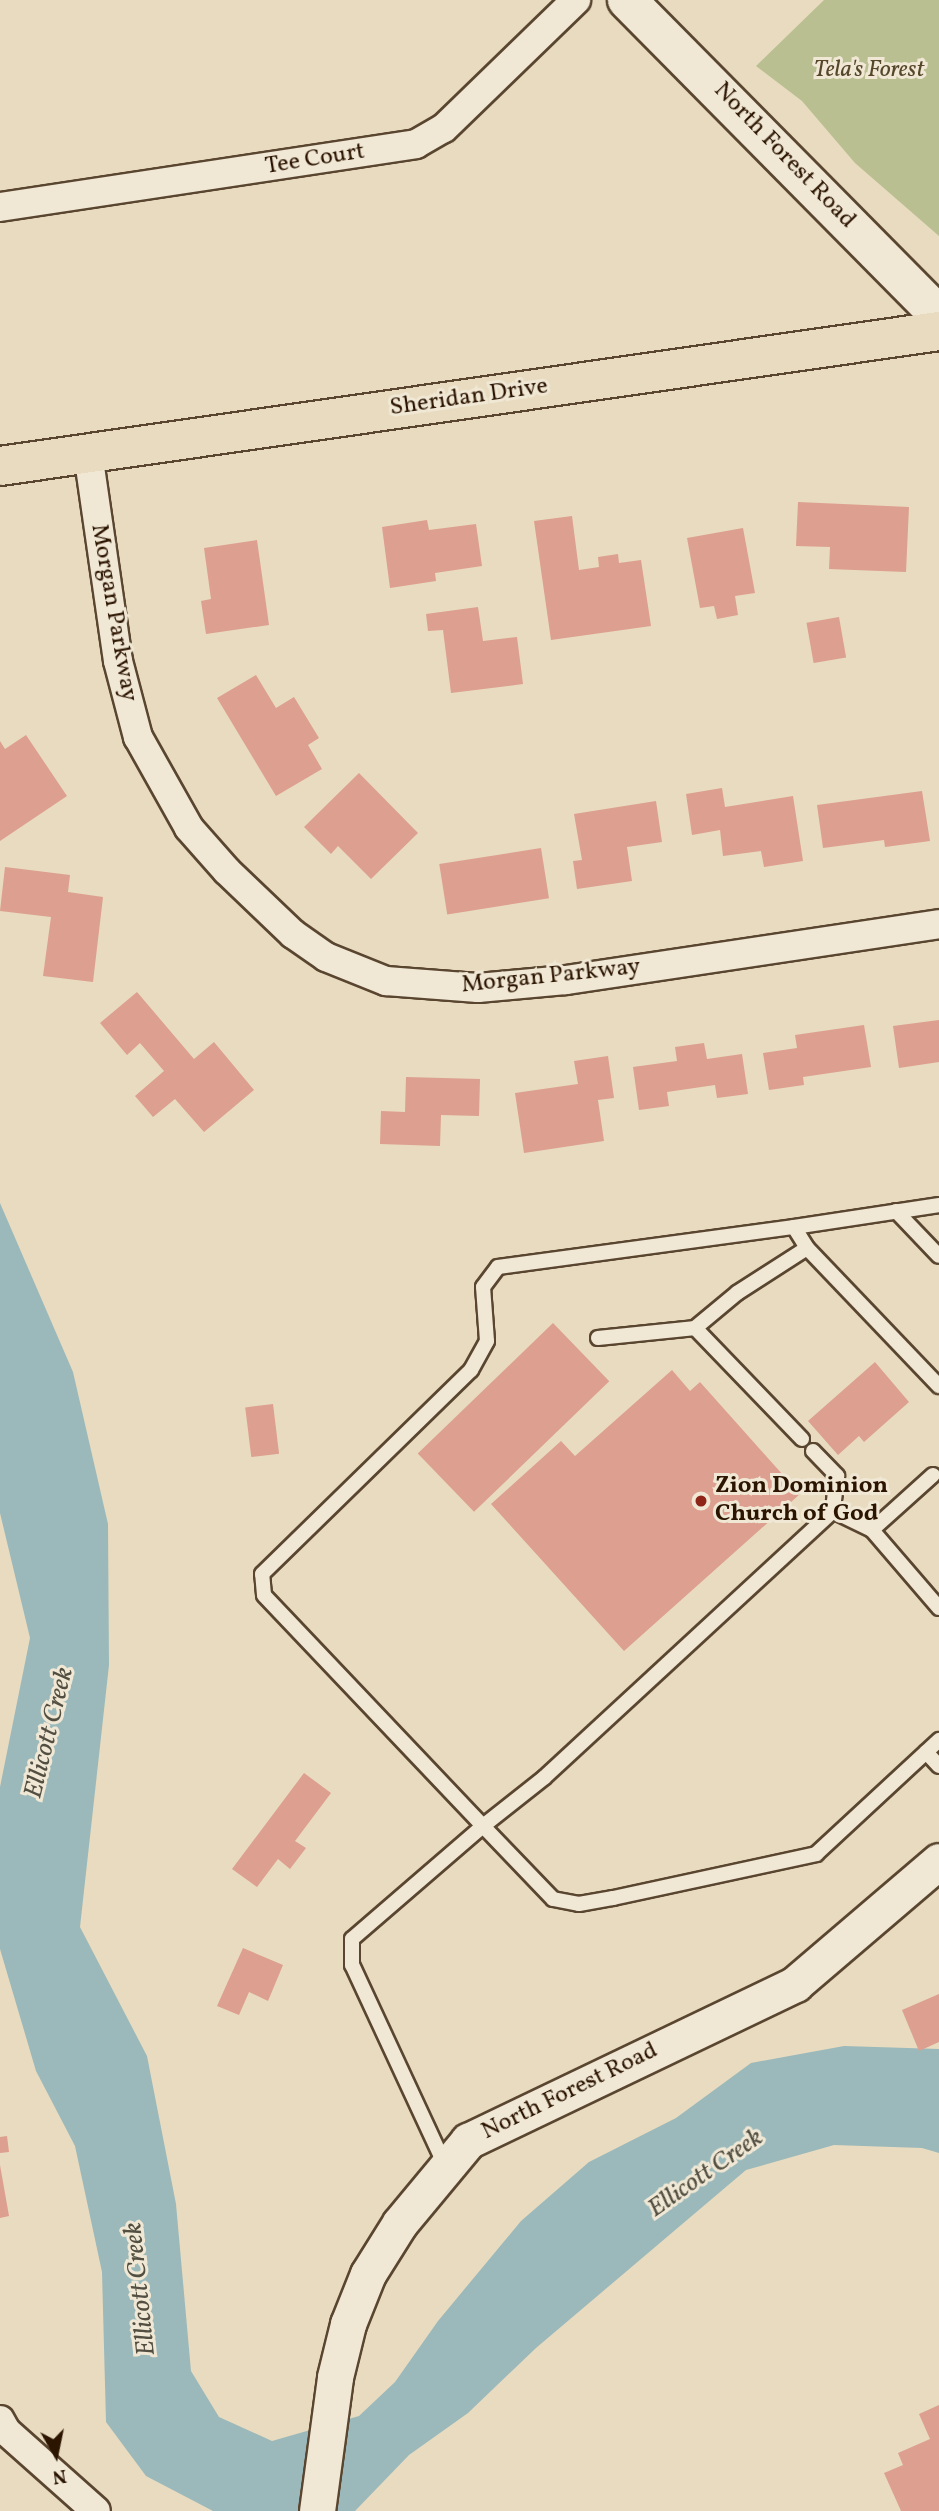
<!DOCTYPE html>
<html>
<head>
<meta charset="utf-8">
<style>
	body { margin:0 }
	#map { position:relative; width:939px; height:2511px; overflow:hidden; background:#e8dbbf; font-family:Vollkorn,serif }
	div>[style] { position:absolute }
	.green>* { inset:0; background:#b9bf90 }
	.water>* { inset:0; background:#9bb9bb }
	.building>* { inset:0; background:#dd9f8f; transform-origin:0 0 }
	.roads { filter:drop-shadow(2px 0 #5a4630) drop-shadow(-2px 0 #5a4630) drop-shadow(0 2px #5a4630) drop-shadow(0 -2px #5a4630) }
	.service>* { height:14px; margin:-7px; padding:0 7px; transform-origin:7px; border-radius:7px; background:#f0e8d5 }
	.minor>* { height:28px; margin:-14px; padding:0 14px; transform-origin:14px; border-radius:14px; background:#f0e8d5 }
	.tertiary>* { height:35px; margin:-17.5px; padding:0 17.5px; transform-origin:17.5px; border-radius:17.5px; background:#f0e8d5 }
	.secondary>* { height:38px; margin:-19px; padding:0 19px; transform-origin:19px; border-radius:19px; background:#f0e8d5 }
	.primary>* { height:38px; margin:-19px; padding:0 19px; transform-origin:19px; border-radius:19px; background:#e8dbbf }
	.dots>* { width:19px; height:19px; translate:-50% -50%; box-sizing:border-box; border:4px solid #f0e8d5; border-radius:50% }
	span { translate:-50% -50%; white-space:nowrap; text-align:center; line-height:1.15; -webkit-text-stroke:6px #f0e8d5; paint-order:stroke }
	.park-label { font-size:24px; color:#56472b; font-style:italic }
	.street-label { font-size:24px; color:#2b1400 }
	.poi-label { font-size:24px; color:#2b1400; font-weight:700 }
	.left { translate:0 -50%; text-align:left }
	.water-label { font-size:26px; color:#524e41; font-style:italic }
	.north { position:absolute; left:21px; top:2420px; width:70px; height:70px; -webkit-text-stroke:5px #f0e8d5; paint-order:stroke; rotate:171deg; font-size:19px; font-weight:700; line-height:28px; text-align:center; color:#2b1400 }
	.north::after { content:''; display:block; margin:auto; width:24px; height:32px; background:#2b1400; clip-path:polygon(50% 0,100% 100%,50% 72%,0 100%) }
</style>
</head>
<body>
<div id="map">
	<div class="green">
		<div style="clip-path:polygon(824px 0,939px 0,939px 236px,855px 163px,802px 101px,756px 66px)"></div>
	</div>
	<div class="water">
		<div style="clip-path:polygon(0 1203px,73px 1372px,108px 1524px,109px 1665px,80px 1927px,147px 2056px,176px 2204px,191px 2371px,219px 2417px,272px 2441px,359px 2416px,395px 2382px,438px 2321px,521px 2221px,589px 2162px,676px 2118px,751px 2063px,844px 2046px,939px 2049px,939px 2153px,922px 2148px,834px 2145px,746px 2170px,536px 2348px,468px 2413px,409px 2455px,355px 2511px,213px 2511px,146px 2476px,106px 2422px,102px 2272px,75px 2146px,36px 2071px,0 1949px,0 1787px,30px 1638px,0 1513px)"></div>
	</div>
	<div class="building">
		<div style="clip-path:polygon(798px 502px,909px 507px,906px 572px,829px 569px,830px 547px,796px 546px)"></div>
		<div style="clip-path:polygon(572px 516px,579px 570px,599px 567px,598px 557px,618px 554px,619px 563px,641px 560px,651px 626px,551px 640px,534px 521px)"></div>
		<div style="clip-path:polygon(427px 520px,429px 530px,476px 524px,482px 566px,435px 573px,436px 581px,390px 588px,382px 527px)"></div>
		<div style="clip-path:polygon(743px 528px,755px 593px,735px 596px,738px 615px,717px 619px,714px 606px,700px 608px,687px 538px)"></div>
		<div style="clip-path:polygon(257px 540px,269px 625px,206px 634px,201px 601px,211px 599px,204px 548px)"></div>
		<div style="clip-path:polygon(478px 607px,483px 641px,517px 637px,523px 684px,451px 693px,443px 630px,428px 631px,426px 614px)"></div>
		<div style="left:839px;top:617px;width:41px;height:33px;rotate:80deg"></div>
		<div style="clip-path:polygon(256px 675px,276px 708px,294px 697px,319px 738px,308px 745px,322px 769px,276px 796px,217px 698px)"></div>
		<div style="clip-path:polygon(26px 735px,67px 796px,0 841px,0 741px,5px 749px)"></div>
		<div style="clip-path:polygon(359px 773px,418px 833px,371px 879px,338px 846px,331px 854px,304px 827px)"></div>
		<div style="clip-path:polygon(722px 788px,725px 807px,793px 796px,803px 861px,764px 867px,761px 851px,723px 856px,720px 830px,692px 835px,686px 794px)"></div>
		<div style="clip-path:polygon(922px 791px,930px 841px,885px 847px,884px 840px,823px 848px,817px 805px)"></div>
		<div style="clip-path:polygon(656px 801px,662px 842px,627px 847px,632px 881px,577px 889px,573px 861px,582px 860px,574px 814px)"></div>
		<div style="left:541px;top:848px;width:51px;height:103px;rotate:81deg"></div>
		<div style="clip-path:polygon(5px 867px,70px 875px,68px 892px,103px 897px,93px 982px,43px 976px,51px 917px,0 911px)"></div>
		<div style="clip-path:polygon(137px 992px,194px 1059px,214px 1042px,254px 1090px,204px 1132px,175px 1099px,153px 1117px,135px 1096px,164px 1071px,140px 1043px,127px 1055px,100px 1023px)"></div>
		<div style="clip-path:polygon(939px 1020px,939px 1062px,899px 1068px,893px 1026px)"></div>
		<div style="clip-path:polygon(864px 1025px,871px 1067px,803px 1077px,804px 1085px,769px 1090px,763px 1053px,797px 1048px,795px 1035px)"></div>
		<div style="clip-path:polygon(704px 1043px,707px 1059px,742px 1054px,748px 1094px,717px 1098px,715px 1085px,667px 1092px,669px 1106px,639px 1110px,633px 1067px,677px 1061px,675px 1047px)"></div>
		<div style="clip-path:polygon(608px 1056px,614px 1098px,598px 1100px,604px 1141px,524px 1153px,515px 1093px,578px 1084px,574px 1061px)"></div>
		<div style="clip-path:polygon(406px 1077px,480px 1079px,479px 1116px,441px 1115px,440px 1146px,380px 1144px,381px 1111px,405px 1112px)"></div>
		<div style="left:553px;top:1323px;width:81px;height:188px;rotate:46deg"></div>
		<div style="clip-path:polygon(875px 1362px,909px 1402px,864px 1442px,859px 1436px,838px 1455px,808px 1421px)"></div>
		<div style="clip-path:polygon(672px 1370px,690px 1391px,700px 1382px,800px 1494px,624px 1651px,491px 1504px,561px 1441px,575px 1456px)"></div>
		<div style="left:273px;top:1404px;width:50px;height:28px;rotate:83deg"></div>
		<div style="clip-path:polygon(304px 1773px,331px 1793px,295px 1841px,306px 1848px,290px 1869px,278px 1859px,257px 1887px,232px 1869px)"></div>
		<div style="clip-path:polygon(243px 1948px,283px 1965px,268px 2001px,249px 1992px,239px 2015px,217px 2006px)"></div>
		<div style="clip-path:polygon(939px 1994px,939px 2042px,919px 2051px,902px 2010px)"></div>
		<div style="clip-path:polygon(7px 2136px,9px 2152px,0 2153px,0 2137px)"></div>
		<div style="clip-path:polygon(0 2165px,9px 2216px,0 2218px)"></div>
		<div style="clip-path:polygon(939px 2405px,939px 2511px,901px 2511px,884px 2473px,903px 2465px,898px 2453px,930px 2439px,919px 2414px)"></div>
	</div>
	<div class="roads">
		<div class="service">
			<div style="left:896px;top:1211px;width:62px;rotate:46.3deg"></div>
			<div style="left:794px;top:1227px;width:147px;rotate:-8.6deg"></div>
			<div style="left:598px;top:1338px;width:98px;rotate:-5.9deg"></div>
			<div style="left:802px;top:1439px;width:154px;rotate:-133.9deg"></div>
			<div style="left:695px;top:1328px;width:55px;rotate:-39.8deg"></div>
			<div style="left:737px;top:1293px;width:83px;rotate:-32.7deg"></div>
			<div style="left:813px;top:1451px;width:35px;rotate:46deg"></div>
			<div style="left:837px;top:1476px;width:35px;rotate:97deg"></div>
			<div style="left:933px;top:1475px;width:82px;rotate:138deg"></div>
			<div style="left:872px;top:1530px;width:43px;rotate:-154deg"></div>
			<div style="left:833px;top:1511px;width:392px;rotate:137.3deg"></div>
			<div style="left:545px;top:1777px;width:79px;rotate:141.7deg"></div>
			<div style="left:483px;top:1826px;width:101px;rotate:46.2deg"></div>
			<div style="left:553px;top:1899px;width:26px;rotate:11deg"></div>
			<div style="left:579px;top:1904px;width:35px;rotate:-10deg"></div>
			<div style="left:613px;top:1898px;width:208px;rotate:-12.2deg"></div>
			<div style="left:816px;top:1854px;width:168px;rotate:-42.8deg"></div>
			<div style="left:872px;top:1530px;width:103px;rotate:49.3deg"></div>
			<div style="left:926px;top:1752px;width:19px;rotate:47deg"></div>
			<div style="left:445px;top:2165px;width:221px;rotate:-114.9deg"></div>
			<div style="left:352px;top:1965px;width:26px;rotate:-90deg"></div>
			<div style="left:352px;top:1939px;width:173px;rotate:-40.8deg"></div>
			<div style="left:483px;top:1826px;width:318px;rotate:-133.5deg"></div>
			<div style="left:264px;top:1595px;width:21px;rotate:-95deg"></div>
			<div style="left:262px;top:1574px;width:292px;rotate:-44.3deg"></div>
			<div style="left:471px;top:1370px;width:33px;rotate:-61deg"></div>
			<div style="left:487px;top:1341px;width:54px;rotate:-94.2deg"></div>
			<div style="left:483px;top:1287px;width:25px;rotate:-53deg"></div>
			<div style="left:498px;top:1267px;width:299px;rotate:-7.7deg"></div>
			<div style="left:794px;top:1227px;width:25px;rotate:58deg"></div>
			<div style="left:807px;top:1248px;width:191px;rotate:46.3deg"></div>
		</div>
		<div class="minor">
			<div style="left:0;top:207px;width:421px;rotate:-8.6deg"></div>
			<div style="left:416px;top:144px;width:32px;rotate:-30deg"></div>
			<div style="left:444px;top:128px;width:184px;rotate:-44.1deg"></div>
			<div style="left:88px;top:453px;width:210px;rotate:81.8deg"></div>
			<div style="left:118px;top:661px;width:79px;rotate:75.3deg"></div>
			<div style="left:138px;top:737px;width:104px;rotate:60.7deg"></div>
			<div style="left:189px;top:828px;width:57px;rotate:48.5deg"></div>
			<div style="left:227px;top:871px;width:91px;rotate:43.7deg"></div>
			<div style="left:293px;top:934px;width:40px;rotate:34.9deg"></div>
			<div style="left:326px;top:957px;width:65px;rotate:21.8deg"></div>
			<div style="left:386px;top:981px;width:92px;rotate:4.4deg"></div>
			<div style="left:478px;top:988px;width:88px;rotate:-5.2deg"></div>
			<div style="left:566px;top:980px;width:377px;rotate:-8.5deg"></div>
			<div style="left:0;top:2420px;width:13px;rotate:61deg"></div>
			<div style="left:6px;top:2431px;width:120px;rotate:41.6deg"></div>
		</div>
		<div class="tertiary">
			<div style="left:317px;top:2511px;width:135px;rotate:-82.3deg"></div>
			<div style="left:335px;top:2377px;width:55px;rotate:-76.2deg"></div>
			<div style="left:348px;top:2324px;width:54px;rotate:-68.2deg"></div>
			<div style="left:368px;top:2274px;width:60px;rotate:-57.9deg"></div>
			<div style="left:400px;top:2223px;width:107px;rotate:-50.3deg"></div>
			<div style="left:468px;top:2141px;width:363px;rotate:-25.6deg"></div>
			<div style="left:795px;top:1984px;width:189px;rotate:-40.5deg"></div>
		</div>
		<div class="secondary">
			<div style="left:627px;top:0;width:443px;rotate:45.3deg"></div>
		</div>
		<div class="primary">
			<div style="left:0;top:466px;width:949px;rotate:-8.18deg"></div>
		</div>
	</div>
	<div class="dots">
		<div style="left:701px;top:1501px;background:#8f2418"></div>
	</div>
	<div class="park-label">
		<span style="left:869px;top:71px">Tela's Forest</span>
	</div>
	<div class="street-label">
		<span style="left:784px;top:156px;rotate:46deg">North Forest Road</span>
		<span style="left:315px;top:160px;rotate:-9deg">Tee Court</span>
		<span style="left:469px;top:398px;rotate:-8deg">Sheridan Drive</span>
		<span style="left:113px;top:613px;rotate:80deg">Morgan Parkway</span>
		<span style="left:551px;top:977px;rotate:-6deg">Morgan Parkway</span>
		<span style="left:570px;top:2092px;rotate:-26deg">North Forest Road</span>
	</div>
	<div class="poi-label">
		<span class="left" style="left:715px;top:1501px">Zion Dominion<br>Church of God</span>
	</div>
	<div class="water-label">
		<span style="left:50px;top:1733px;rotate:-76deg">Ellicott Creek</span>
		<span style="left:706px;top:2174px;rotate:-35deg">Ellicott Creek</span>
		<span style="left:141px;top:2289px;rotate:-96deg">Ellicott Creek</span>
	</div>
	<div class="north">N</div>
</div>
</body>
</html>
